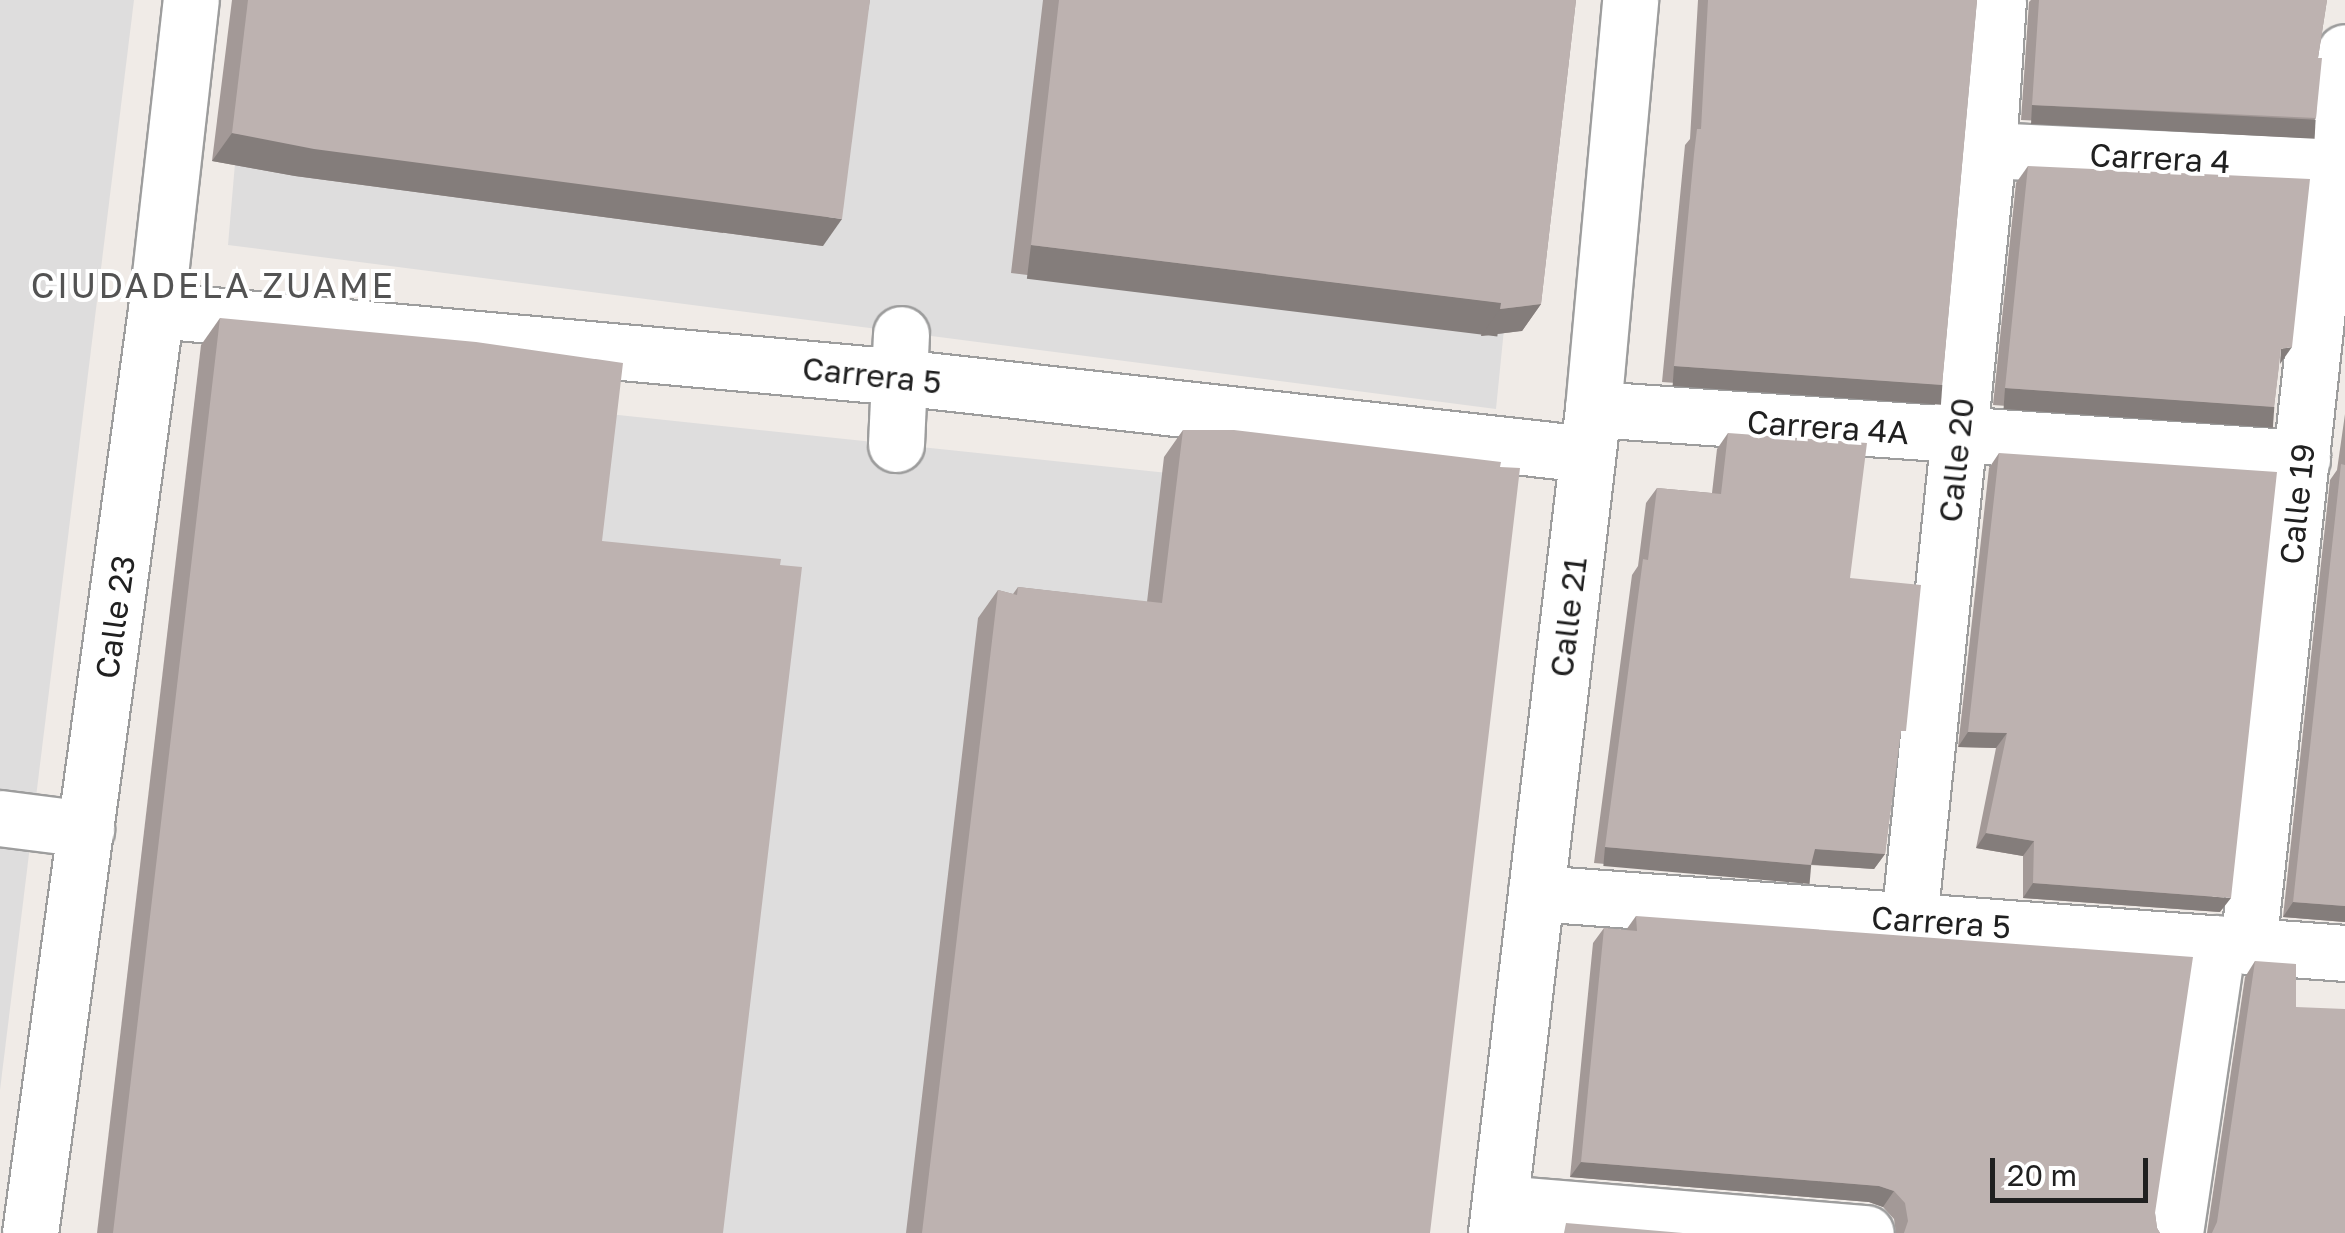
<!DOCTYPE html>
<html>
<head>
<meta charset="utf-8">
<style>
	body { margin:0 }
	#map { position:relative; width:2345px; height:1233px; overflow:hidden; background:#f0ebe7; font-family:"Golos Text",sans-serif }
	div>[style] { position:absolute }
	.residential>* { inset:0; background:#dedddd }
	.roads { filter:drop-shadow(2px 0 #9d9d9d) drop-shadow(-2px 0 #9d9d9d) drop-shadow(0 2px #9d9d9d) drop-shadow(0 -2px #9d9d9d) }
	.minor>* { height:55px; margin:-27.5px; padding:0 27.5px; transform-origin:27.5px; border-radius:27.5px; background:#fff }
	.wall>* { inset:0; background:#a39997 }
	.shaded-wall>* { inset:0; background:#847d7b; transform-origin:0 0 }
	.building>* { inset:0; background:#bdb2b0 }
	span { translate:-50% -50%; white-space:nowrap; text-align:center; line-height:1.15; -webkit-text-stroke:8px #fff; paint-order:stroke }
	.street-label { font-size:32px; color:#202020 }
	.neighbourhood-label { font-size:35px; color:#535353; letter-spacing:2.5px }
	.scale { position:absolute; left:1990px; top:1158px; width:158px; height:45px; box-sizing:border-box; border:5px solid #202020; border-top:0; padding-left:12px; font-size:30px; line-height:35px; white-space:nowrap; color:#202020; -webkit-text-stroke:8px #fff; paint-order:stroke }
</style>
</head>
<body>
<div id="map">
	<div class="residential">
		<div style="clip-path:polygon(0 0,134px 0,0 1090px)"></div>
		<div style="clip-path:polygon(249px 0,1537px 0,1496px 409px,228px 245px)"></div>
		<div style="clip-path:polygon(221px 373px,1508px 509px,1420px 1233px,105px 1233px)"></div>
	</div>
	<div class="roads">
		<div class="minor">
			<div style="left:1988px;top:150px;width:344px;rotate:2.7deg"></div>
			<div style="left:156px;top:310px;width:746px;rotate:5.15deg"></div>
			<div style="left:899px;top:377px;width:692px;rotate:6.39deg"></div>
			<div style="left:1593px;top:409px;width:711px;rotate:3.95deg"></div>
			<div style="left:896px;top:444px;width:110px;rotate:-87.4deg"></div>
			<div style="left:0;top:818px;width:87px;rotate:7.3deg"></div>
			<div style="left:1536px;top:893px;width:811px;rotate:4.24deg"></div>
			<div style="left:1909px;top:920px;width:774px;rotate:-84.14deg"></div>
			<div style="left:1988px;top:150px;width:150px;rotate:-86.2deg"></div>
			<div style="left:2248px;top:946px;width:899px;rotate:-83.81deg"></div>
			<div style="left:1500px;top:1203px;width:367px;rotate:4.7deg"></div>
			<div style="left:30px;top:1233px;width:932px;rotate:-82.23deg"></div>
			<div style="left:156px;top:310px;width:312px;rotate:-83.6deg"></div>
			<div style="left:1496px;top:1233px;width:830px;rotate:-83.29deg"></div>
			<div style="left:1593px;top:409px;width:411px;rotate:-84.8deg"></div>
			<div style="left:2175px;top:1233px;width:293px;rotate:-81.6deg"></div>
		</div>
	</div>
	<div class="wall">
		<div style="clip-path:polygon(232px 0,870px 0,823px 246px,295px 176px,212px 161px)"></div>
		<div style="clip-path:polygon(1043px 0,1576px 0,1541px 304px,1522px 331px,1481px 336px,1481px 330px,1011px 273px)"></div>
		<div style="clip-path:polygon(1698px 0,1977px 0,1942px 385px,1931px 401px,1662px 382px,1685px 145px,1690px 139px)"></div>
		<div style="clip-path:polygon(2031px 0,2327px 0,2318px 58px,2316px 118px,2305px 133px,2021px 120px,2029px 2px)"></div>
		<div style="clip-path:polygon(2028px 166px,2279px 364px,2274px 407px,2262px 424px,1993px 405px,2016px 183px)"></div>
		<div style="clip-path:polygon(220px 318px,602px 541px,723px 1233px,97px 1233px,201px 345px)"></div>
		<div style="clip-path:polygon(2345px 414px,2345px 922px,2283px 917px,2330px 480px,2337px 470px)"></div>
		<div style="clip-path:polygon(1183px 430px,1430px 1233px,906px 1233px,978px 618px,998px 590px,1013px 594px,1018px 587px,1147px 602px,1164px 457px)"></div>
		<div style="clip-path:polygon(1728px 433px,1850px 578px,1899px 741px,1885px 854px,1874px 869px,1811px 865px,1800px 881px,1594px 863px,1632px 575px,1638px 566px,1646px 503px,1657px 488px,1712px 493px,1717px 449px)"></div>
		<div style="clip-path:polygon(1999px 453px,2220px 912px,2023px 898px,2023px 856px,1976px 848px,1996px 748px,1958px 747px,1989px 468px)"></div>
		<div style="clip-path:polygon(1636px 916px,2155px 1213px,2157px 1228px,2160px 1233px,1896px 1233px,1894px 1219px,1883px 1207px,1869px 1202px,1570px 1177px,1593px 943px,1604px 928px,1626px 930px)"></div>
		<div style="clip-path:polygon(2255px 961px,2296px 1007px,2345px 1233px,2207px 1233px,2245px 977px)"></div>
	</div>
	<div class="shaded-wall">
		<div style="left:2032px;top:105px;width:284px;height:19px;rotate:3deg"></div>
		<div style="clip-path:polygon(232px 133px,842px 219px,823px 246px,295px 176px,212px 161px)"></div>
		<div style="left:1031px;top:245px;width:474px;height:34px;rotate:7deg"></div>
		<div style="clip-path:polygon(1541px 304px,1522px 331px,1481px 336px,1500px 309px)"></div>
		<div style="clip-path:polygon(2292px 347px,2280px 364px,2281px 349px)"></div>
		<div style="left:1674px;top:366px;width:269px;height:20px;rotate:4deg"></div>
		<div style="left:2005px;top:388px;width:270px;height:21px;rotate:4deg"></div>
		<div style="clip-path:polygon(1968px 732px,2007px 733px,1996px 748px,1958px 747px)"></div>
		<div style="clip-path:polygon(1986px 833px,2034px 841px,2023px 856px,1976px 848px)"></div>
		<div style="left:1605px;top:847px;width:207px;height:19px;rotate:5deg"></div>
		<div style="clip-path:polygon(1815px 849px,1885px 854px,1874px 869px,1804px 864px)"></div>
		<div style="clip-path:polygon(2033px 883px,2231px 898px,2220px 912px,2023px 898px)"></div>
		<div style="clip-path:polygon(2293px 902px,2345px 906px,2345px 922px,2283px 917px)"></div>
		<div style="clip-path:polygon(1581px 1162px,1879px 1186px,1894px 1191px,1883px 1207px,1869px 1202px,1570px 1177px)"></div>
	</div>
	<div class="building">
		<div style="clip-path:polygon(248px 0,870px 0,842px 219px,314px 149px,232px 133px)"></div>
		<div style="clip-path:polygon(1059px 0,1576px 0,1541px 304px,1500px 309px,1501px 303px,1031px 245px)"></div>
		<div style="clip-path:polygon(1708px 0,1977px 0,1942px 385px,1674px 366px,1694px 154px,1697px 129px,1701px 129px)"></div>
		<div style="clip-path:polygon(2039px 0,2327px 0,2318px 58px,2322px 58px,2316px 118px,2032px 105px)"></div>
		<div style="clip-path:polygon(2028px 166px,2310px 179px,2292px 347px,2281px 349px,2274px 407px,2005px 388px)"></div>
		<div style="clip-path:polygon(220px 318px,476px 342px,623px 363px,602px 541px,781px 559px,780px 565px,802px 567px,723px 1233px,113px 1233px)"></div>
		<div style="clip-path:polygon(1183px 430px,1234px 430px,1501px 462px,1500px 467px,1520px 468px,1430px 1233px,922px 1233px,998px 590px,1017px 595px,1018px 587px,1162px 603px)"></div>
		<div style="clip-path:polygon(1728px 433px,1867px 443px,1850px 578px,1921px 585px,1906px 731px,1901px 731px,1885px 854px,1815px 849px,1811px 865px,1605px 847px,1643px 559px,1648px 560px,1657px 488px,1721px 494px)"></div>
		<div style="clip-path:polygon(1999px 453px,2277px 472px,2231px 898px,2033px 883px,2034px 841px,1986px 833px,2007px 733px,1968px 732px)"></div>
		<div style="clip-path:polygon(2341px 464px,2345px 465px,2345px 906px,2293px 902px)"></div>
		<div style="clip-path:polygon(1636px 916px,2193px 957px,2155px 1213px,2157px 1228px,2160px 1233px,1904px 1233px,1908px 1221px,1905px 1203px,1894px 1191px,1879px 1186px,1581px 1162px,1604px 928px,1637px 931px)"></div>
		<div style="clip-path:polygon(2255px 961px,2296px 964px,2296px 1007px,2345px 1009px,2345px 1233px,2212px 1233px,2217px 1222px)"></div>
		<div style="clip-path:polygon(1566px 1223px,1683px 1233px,1564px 1233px)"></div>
	</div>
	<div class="street-label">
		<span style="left:2160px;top:158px;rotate:3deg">Carrera 4</span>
		<span style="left:872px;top:375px;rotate:6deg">Carrera 5</span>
		<span style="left:1828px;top:427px;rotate:4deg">Carrera 4A</span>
		<span style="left:1956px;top:460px;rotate:-84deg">Calle 20</span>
		<span style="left:2297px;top:504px;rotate:-84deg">Calle 19</span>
		<span style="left:115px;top:617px;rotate:-82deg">Calle 23</span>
		<span style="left:1568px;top:617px;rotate:-83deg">Calle 21</span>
		<span style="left:1941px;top:922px;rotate:4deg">Carrera 5</span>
	</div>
	<div class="neighbourhood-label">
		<span style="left:213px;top:285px">CIUDADELA ZUAME</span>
	</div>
	<div class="scale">20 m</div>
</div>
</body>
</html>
